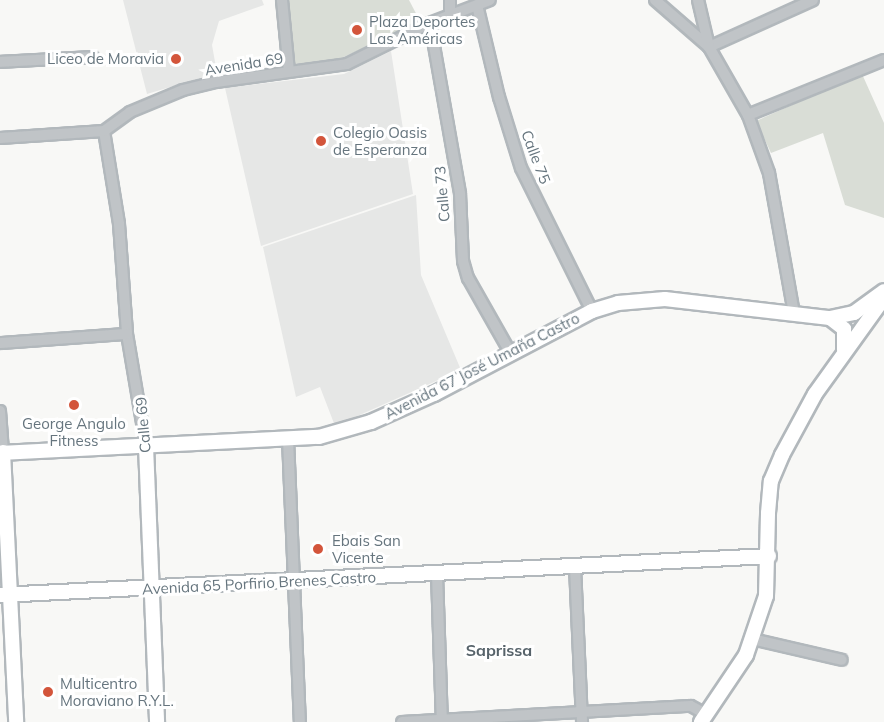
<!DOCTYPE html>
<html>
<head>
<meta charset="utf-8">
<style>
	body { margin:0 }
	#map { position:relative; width:884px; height:722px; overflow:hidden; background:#f8f8f6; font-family:Mulish,sans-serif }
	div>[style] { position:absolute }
	.built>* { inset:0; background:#e6e7e6 }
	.green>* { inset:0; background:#d9ddd6 }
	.roads { filter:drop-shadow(2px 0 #b2b8bc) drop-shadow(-2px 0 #b2b8bc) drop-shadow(0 2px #b2b8bc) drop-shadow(0 -2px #b2b8bc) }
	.street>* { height:10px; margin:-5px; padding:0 5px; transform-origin:5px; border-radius:5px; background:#c0c4c7 }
	.secondary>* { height:14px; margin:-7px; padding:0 7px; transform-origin:7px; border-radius:7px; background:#fff }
	.dots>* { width:16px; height:16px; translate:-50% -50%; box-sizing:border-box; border:3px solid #fff; border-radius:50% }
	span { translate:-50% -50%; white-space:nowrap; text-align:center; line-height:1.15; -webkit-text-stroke:6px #fff; paint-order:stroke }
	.poi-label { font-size:15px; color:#66757e }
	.left { translate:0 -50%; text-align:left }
	.right { translate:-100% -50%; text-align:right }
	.street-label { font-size:15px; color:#66757e }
	.neighbourhood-label { font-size:16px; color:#57636a; font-weight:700 }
</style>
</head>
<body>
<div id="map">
	<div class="built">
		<div style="clip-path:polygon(123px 0,262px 0,264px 5px,219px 21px,212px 45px,217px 73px,147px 94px)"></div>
		<div style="clip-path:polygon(391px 51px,413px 194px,261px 246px,225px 88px,344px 74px)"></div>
		<div style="clip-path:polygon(416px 195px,421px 275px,461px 370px,335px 426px,320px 387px,296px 397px,263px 247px)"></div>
	</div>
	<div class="green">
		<div style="clip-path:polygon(286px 0,409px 0,421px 23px,332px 62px,294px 64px)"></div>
		<div style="clip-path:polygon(862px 74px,884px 123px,884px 218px,845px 205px,823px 133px,771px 153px,756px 121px)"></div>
	</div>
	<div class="roads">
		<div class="street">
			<div style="left:282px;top:0;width:71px;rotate:84.4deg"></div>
			<div style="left:450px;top:0;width:15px;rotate:90deg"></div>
			<div style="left:655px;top:0;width:72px;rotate:41deg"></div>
			<div style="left:709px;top:47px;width:114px;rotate:-24.3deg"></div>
			<div style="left:698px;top:0;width:48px;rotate:76.8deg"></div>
			<div style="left:709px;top:47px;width:78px;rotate:60.2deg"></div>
			<div style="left:748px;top:115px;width:62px;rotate:70.1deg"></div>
			<div style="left:769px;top:173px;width:143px;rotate:79.9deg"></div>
			<div style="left:477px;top:5px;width:95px;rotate:76.6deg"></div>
			<div style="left:499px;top:97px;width:74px;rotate:72.8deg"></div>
			<div style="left:521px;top:168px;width:160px;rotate:63.6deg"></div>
			<div style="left:430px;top:23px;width:174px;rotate:80deg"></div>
			<div style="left:460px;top:194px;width:67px;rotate:87.4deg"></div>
			<div style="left:463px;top:261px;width:18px;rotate:74deg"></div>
			<div style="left:468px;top:278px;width:85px;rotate:60.4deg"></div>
			<div style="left:0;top:62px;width:93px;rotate:-3.1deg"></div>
			<div style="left:748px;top:115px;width:147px;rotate:-22deg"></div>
			<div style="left:104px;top:131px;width:94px;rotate:80.8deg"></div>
			<div style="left:119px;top:224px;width:110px;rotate:85.8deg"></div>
			<div style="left:127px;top:334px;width:114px;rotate:80.4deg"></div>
			<div style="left:0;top:138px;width:104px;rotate:-3.9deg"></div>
			<div style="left:104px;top:131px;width:32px;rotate:-36deg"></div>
			<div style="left:130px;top:112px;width:57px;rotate:-22.5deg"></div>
			<div style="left:183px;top:90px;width:34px;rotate:-14deg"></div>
			<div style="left:216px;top:82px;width:132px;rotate:-7.8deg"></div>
			<div style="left:347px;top:64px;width:93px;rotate:-26.3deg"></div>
			<div style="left:430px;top:23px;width:64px;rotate:-21deg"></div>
			<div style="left:0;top:343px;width:127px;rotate:-4.1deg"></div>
			<div style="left:0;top:411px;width:41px;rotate:85.8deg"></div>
			<div style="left:288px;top:439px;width:283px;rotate:87.6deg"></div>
			<div style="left:575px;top:567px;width:155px;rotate:87.4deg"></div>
			<div style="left:437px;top:574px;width:148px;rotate:88.1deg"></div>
			<div style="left:752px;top:639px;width:92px;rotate:13.1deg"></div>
			<div style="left:402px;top:722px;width:289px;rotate:-3.2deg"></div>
			<div style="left:691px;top:706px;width:18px;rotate:29deg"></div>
		</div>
		<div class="secondary">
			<div style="left:830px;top:318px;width:18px;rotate:38deg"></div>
			<div style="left:844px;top:329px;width:21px;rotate:90deg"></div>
			<div style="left:146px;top:446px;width:276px;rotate:87.7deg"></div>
			<div style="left:3px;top:452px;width:270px;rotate:87.2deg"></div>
			<div style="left:0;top:453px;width:319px;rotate:-2.9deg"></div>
			<div style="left:319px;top:437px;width:54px;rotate:-16.1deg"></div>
			<div style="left:371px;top:422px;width:69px;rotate:-24deg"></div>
			<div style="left:434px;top:394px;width:178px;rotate:-27.7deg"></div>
			<div style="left:592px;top:311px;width:27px;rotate:-17deg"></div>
			<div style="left:618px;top:303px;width:47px;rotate:-4.9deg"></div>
			<div style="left:665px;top:299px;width:166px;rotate:6.6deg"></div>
			<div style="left:830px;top:318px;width:25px;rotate:-12deg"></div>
			<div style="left:854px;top:313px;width:37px;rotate:-36deg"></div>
			<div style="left:0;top:595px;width:770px;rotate:-2.9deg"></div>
			<div style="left:701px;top:722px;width:81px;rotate:-56.1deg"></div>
			<div style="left:746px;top:655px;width:62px;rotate:-71.3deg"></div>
			<div style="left:766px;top:596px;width:83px;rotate:-88.6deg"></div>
			<div style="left:768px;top:513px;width:32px;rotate:-85deg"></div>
			<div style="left:771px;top:481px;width:28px;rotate:-67deg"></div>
			<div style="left:782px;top:455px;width:69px;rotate:-61.6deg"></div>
			<div style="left:815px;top:394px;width:118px;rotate:-54.3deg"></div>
		</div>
	</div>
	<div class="dots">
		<div style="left:357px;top:30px;background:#d3553b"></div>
		<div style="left:176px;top:59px;background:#d3553b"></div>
		<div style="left:321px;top:141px;background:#d3553b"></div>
		<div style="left:74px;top:405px;background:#d3553b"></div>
		<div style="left:318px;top:549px;background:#d3553b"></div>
		<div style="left:48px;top:692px;background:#d3553b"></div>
	</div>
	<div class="poi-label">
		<span class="left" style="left:369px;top:30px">Plaza Deportes<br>Las Américas</span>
		<span class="right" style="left:164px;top:59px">Liceo de Moravia</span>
		<span class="left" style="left:333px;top:141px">Colegio Oasis<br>de Esperanza</span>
		<span style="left:74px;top:432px">George Angulo<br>Fitness</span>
		<span class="left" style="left:332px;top:549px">Ebais San<br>Vicente</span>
		<span class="left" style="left:60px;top:692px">Multicentro<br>Moraviano R.Y.L.</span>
	</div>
	<div class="street-label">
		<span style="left:244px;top:64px;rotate:-9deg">Avenida 69</span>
		<span style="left:536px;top:157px;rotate:69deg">Calle 75</span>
		<span style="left:442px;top:194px;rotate:-95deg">Calle 73</span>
		<span style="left:482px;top:366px;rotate:-27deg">Avenida 67 José Umaña Castro</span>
		<span style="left:143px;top:425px;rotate:-95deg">Calle 69</span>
		<span style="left:259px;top:583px;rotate:-3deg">Avenida 65 Porfirio Brenes Castro</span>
	</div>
	<div class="neighbourhood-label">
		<span style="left:499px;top:650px">Saprissa</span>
	</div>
</div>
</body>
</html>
